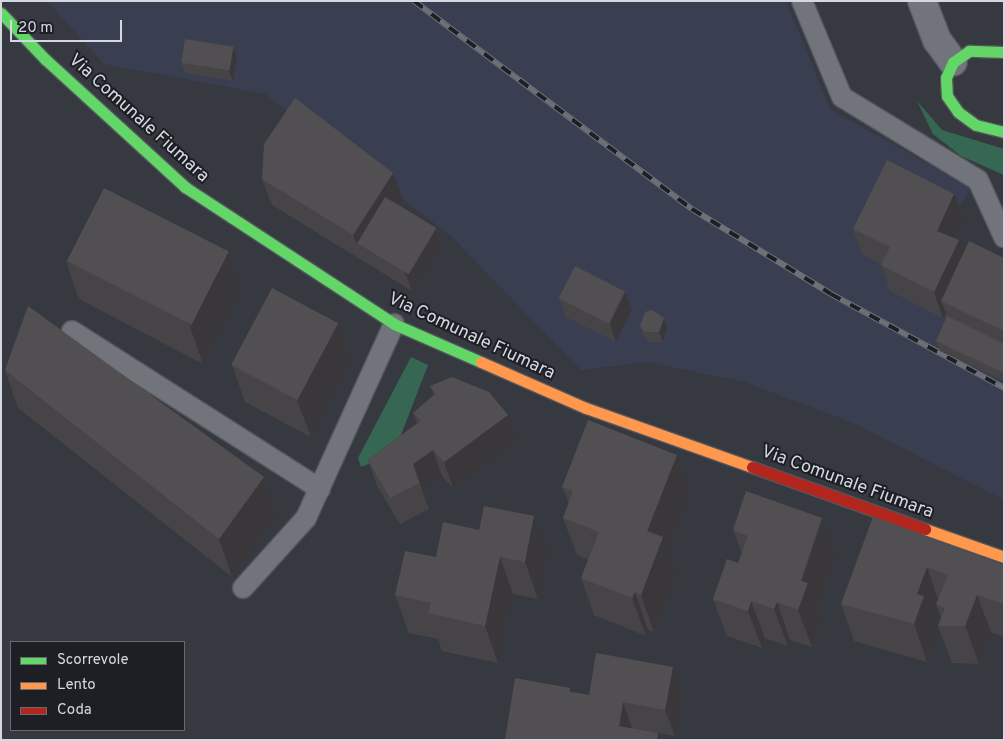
<!DOCTYPE html>
<html>
<head>
<meta charset="utf-8">
<style>
	body { margin:0 }
	#map { position:relative; width:1005px; height:741px; overflow:hidden; background:#373941; font-family:Overpass,sans-serif }
	div>[style] { position:absolute }
	.built>* { inset:0; background:#393f51 }
	.green>* { inset:0; background:#356752 }
	.roads { filter:drop-shadow(1px 0 #53555c) drop-shadow(-1px 0 #53555c) drop-shadow(0 1px #53555c) drop-shadow(0 -1px #53555c) }
	.lane>* { height:20px; margin:-10px; padding:0 10px; transform-origin:10px; border-radius:10px; background:#72747b }
	.street>* { height:28px; margin:-14px; padding:0 14px; transform-origin:14px; border-radius:14px; background:#72747b }
	.fast>* { height:11px; margin:-5.5px; padding:0 5.5px; transform-origin:5.5px; border-radius:5.5px; background:#63d668 }
	.slow>* { height:11px; margin:-5.5px; padding:0 5.5px; transform-origin:5.5px; border-radius:5.5px; background:#ff974d }
	.jam>* { height:11px; margin:-5.5px; padding:0 5.5px; transform-origin:5.5px; border-radius:5.5px; background:#b3261e }
	.rail>* { height:5.5px; margin-top:-2.75px; transform-origin:0; background:repeating-linear-gradient(90deg,#1d1f25 0 11px,#6e7077 0 22px); box-sizing:border-box; border-block:1px solid #6e7077 }
	.wall>* { inset:0; background:#474447 }
	.shaded-wall>* { inset:0; background:#393739 }
	.building>* { inset:0; background:#524f52; transform-origin:0 0 }
	span { translate:-50% -50%; white-space:nowrap; text-align:center; line-height:1.15; -webkit-text-stroke:4px #1d1f25; paint-order:stroke }
	.street-label { font-size:18px; color:#d5d8e1 }
	.frame { position:absolute; inset:0; border:2px solid #d5d8e1; pointer-events:none }
	.legend { position:absolute; left:10px; top:641px; width:175px; height:90px; box-sizing:border-box; background:#1d1f25; border:1px solid #676970; margin:0; padding:6px 9px; list-style:none; font-size:15px; color:#d5d8e1 }
	.legend li { display:flex; align-items:center; gap:10px; height:25px }
	.legend b { width:25px; border:1px solid #676970 }
	.scale { position:absolute; left:10px; top:20px; width:112px; height:22px; box-sizing:border-box; border:2px solid #d5d8e1; border-top:0; padding-left:6px; font-size:15px; line-height:18px; white-space:nowrap; color:#d5d8e1; -webkit-text-stroke:4px #1d1f25; paint-order:stroke }
</style>
</head>
<body>
<div id="map">
	<div class="built">
		<div style="clip-path:polygon(47px 1px,786px 1px,830px 109px,971px 188px,954px 214px,964px 219px,947px 257px,1004px 279px,1004px 500px,856px 424px,745px 382px,647px 362px,581px 370px,451px 236px,265px 94px,104px 64px)"></div>
	</div>
	<div class="green">
		<div style="clip-path:polygon(917px 101px,942px 130px,1004px 149px,1004px 175px,961px 156px,933px 134px)"></div>
		<div style="clip-path:polygon(411px 357px,428px 365px,399px 440px,381px 459px,361px 467px,358px 458px)"></div>
	</div>
	<div class="roads">
		<div class="lane">
			<div style="left:802px;top:1px;width:104px;rotate:67.4deg"></div>
			<div style="left:842px;top:97px;width:159px;rotate:31.4deg"></div>
			<div style="left:978px;top:180px;width:63px;rotate:65.5deg"></div>
			<div style="left:72px;top:331px;width:294px;rotate:32.5deg"></div>
			<div style="left:243px;top:588px;width:94px;rotate:-48deg"></div>
			<div style="left:306px;top:518px;width:213px;rotate:-65.6deg"></div>
		</div>
		<div class="street">
			<div style="left:922px;top:1px;width:42px;rotate:69deg"></div>
			<div style="left:937px;top:40px;width:27px;rotate:54deg"></div>
		</div>
		<div class="fast">
			<div style="left:1px;top:13px;width:64px;rotate:46.3deg"></div>
			<div style="left:45px;top:59px;width:190px;rotate:42.4deg"></div>
			<div style="left:185px;top:187px;width:250px;rotate:33.2deg"></div>
			<div style="left:394px;top:324px;width:95px;rotate:23.6deg"></div>
			<div style="left:1004px;top:52px;width:35px;rotate:-178deg"></div>
			<div style="left:969px;top:51px;width:19px;rotate:145deg"></div>
			<div style="left:953px;top:62px;width:17px;rotate:114deg"></div>
			<div style="left:946px;top:78px;width:18px;rotate:87deg"></div>
			<div style="left:947px;top:96px;width:19px;rotate:55deg"></div>
			<div style="left:958px;top:112px;width:22px;rotate:36deg"></div>
			<div style="left:976px;top:125px;width:29px;rotate:14deg"></div>
		</div>
		<div class="slow">
			<div style="left:481px;top:362px;width:115px;rotate:23.7deg"></div>
			<div style="left:586px;top:408px;width:176px;rotate:19.6deg"></div>
			<div style="left:925px;top:529px;width:84px;rotate:19.5deg"></div>
		</div>
		<div class="jam">
			<div style="left:752px;top:467px;width:184px;rotate:19.7deg"></div>
		</div>
	</div>
	<div class="rail">
		<div style="left:414px;top:1px;width:347px;rotate:36.8deg"></div>
		<div style="left:692px;top:209px;width:163px;rotate:31.4deg"></div>
		<div style="left:831px;top:294px;width:197px;rotate:28.5deg"></div>
	</div>
	<div class="wall">
		<div style="clip-path:polygon(237px 57px,233px 81px,185px 73px,181px 63px)"></div>
		<div style="clip-path:polygon(393px 173px,403px 199px,399px 205px,436px 228px,443px 246px,412px 291px,272px 205px,262px 179px)"></div>
		<div style="clip-path:polygon(964px 219px,955px 239px,964px 253px,1004px 258px,1004px 381px,940px 351px,936px 341px,947px 316px,946px 313px,943px 318px,890px 291px,881px 265px,881px 264px,863px 255px,853px 229px)"></div>
		<div style="clip-path:polygon(228px 252px,242px 290px,203px 364px,79px 299px,66px 261px)"></div>
		<div style="clip-path:polygon(625px 292px,632px 310px,616px 342px,566px 317px,559px 298px)"></div>
		<div style="clip-path:polygon(338px 323px,351px 360px,311px 437px,245px 402px,232px 365px)"></div>
		<div style="clip-path:polygon(640px 326px,667px 328px,663px 342px,648px 342px,644px 336px)"></div>
		<div style="clip-path:polygon(5px 370px,264px 477px,277px 515px,232px 577px,18px 408px)"></div>
		<div style="clip-path:polygon(430px 386px,508px 415px,517px 441px,453px 488px,442px 476px,422px 490px,429px 509px,400px 524px,377px 486px,368px 460px,417px 423px,413px 413px,434px 395px)"></div>
		<div style="clip-path:polygon(562px 487px,690px 493px,668px 550px,677px 574px,654px 632px,648px 630px,646px 636px,594px 615px,581px 578px,588px 560px,577px 555px,563px 518px,569px 504px)"></div>
		<div style="clip-path:polygon(873px 517px,1004px 565px,1004px 637px,991px 632px,979px 664px,952px 663px,938px 626px,941px 618px,938px 610px,934px 623px,938px 633px,927px 662px,854px 641px,841px 604px)"></div>
		<div style="clip-path:polygon(733px 530px,836px 555px,817px 609px,822px 621px,812px 647px,790px 640px,788px 646px,765px 638px,762px 648px,727px 636px,713px 599px,738px 563px,742px 554px)"></div>
		<div style="clip-path:polygon(548px 554px,538px 599px,513px 594px,498px 663px,442px 651px,438px 639px,409px 633px,395px 595px,436px 557px)"></div>
		<div style="clip-path:polygon(572px 692px,589px 695px,682px 693px,675px 736px,632px 728px,658px 733px,661px 740px,505px 740px)"></div>
	</div>
	<div class="shaded-wall">
		<div style="clip-path:polygon(233px 47px,237px 57px,233px 81px,229px 71px)"></div>
		<div style="clip-path:polygon(393px 173px,403px 199px,369px 250px,356px 242px,353px 235px)"></div>
		<div style="clip-path:polygon(954px 194px,964px 219px,947px 257px,937px 231px)"></div>
		<div style="clip-path:polygon(436px 228px,443px 246px,412px 291px,405px 272px)"></div>
		<div style="clip-path:polygon(959px 240px,969px 266px,941px 301px,946px 313px,943px 318px,934px 292px)"></div>
		<div style="clip-path:polygon(228px 252px,242px 290px,203px 364px,190px 327px)"></div>
		<div style="clip-path:polygon(625px 292px,632px 310px,616px 342px,610px 324px)"></div>
		<div style="clip-path:polygon(664px 318px,667px 328px,663px 342px,659px 332px)"></div>
		<div style="clip-path:polygon(338px 323px,351px 360px,311px 437px,297px 400px)"></div>
		<div style="clip-path:polygon(508px 415px,517px 441px,453px 488px,444px 462px)"></div>
		<div style="clip-path:polygon(433px 450px,442px 476px,422px 490px,429px 509px,413px 464px)"></div>
		<div style="clip-path:polygon(677px 455px,690px 493px,668px 550px,677px 574px,654px 632px,641px 595px,647px 531px)"></div>
		<div style="clip-path:polygon(264px 477px,277px 515px,232px 577px,219px 539px)"></div>
		<div style="clip-path:polygon(534px 516px,548px 554px,538px 599px,525px 562px)"></div>
		<div style="clip-path:polygon(822px 518px,836px 555px,817px 609px,822px 621px,812px 647px,798px 610px,801px 581px)"></div>
		<div style="clip-path:polygon(500px 557px,513px 594px,498px 663px,485px 626px)"></div>
		<div style="clip-path:polygon(927px 567px,940px 605px,936px 604px,938px 610px,934px 623px,938px 633px,927px 662px,914px 624px,917px 594px)"></div>
		<div style="clip-path:polygon(635px 592px,648px 630px,646px 636px,632px 598px)"></div>
		<div style="clip-path:polygon(977px 595px,991px 632px,979px 664px,965px 626px)"></div>
		<div style="clip-path:polygon(751px 601px,765px 638px,762px 648px,748px 611px)"></div>
		<div style="clip-path:polygon(777px 602px,790px 640px,788px 646px,774px 609px)"></div>
		<div style="clip-path:polygon(673px 667px,682px 693px,675px 736px,665px 710px)"></div>
		<div style="clip-path:polygon(623px 702px,632px 728px,630px 740px,619px 726px)"></div>
		<div style="clip-path:polygon(658px 733px,661px 740px,657px 740px)"></div>
	</div>
	<div class="building">
		<div style="left:185px;top:39px;width:49px;height:24px;rotate:9deg"></div>
		<div style="clip-path:polygon(295px 98px,393px 173px,353px 235px,262px 179px,264px 144px)"></div>
		<div style="clip-path:polygon(887px 160px,954px 194px,937px 231px,959px 240px,934px 292px,881px 265px,890px 247px,853px 229px)"></div>
		<div style="left:104px;top:188px;width:140px;height:82px;rotate:27deg"></div>
		<div style="left:385px;top:197px;width:60px;height:54px;rotate:31deg"></div>
		<div style="clip-path:polygon(969px 241px,1004px 258px,1004px 331px,941px 301px)"></div>
		<div style="left:575px;top:266px;width:56px;height:36px;rotate:27deg"></div>
		<div style="left:272px;top:288px;width:75px;height:87px;rotate:28deg"></div>
		<div style="clip-path:polygon(28px 306px,264px 477px,219px 539px,5px 370px)"></div>
		<div style="clip-path:polygon(652px 310px,664px 318px,659px 332px,645px 332px,640px 326px,645px 312px)"></div>
		<div style="clip-path:polygon(947px 316px,1004px 344px,1004px 373px,936px 341px)"></div>
		<div style="clip-path:polygon(452px 377px,489px 392px,508px 415px,444px 462px,433px 450px,413px 464px,419px 483px,390px 498px,368px 460px,421px 421px,413px 413px,436px 393px,430px 386px)"></div>
		<div style="clip-path:polygon(588px 420px,677px 455px,647px 531px,663px 537px,641px 595px,635px 592px,632px 598px,581px 578px,599px 532px,563px 518px,573px 491px,562px 487px)"></div>
		<div style="clip-path:polygon(746px 491px,822px 518px,801px 581px,808px 583px,798px 610px,777px 602px,774px 609px,751px 601px,748px 611px,713px 599px,727px 559px,738px 563px,748px 536px,733px 530px)"></div>
		<div style="clip-path:polygon(484px 506px,534px 516px,525px 562px,500px 557px,485px 626px,428px 613px,431px 603px,395px 595px,405px 551px,436px 557px,443px 522px,479px 530px)"></div>
		<div style="clip-path:polygon(873px 517px,1004px 565px,1004px 604px,977px 595px,965px 626px,938px 626px,945px 608px,936px 604px,948px 575px,927px 567px,917px 594px,924px 596px,914px 624px,841px 604px)"></div>
		<div style="clip-path:polygon(596px 653px,673px 667px,665px 710px,623px 702px,619px 726px,658px 733px,657px 740px,505px 740px,515px 678px,570px 688px,570px 692px,589px 695px)"></div>
	</div>
	<div class="street-label">
		<span style="left:138px;top:119px;rotate:42deg">Via Comunale Fiumara</span>
		<span style="left:471px;top:337px;rotate:25deg">Via Comunale Fiumara</span>
		<span style="left:847px;top:483px;rotate:20deg">Via Comunale Fiumara</span>
	</div>
	<div class="frame"></div>
	<ul class="legend">
	<li><b style="height:6px;background:#63d668"></b>Scorrevole</li>
	<li><b style="height:6px;background:#ff974d"></b>Lento</li>
	<li><b style="height:6px;background:#b3261e"></b>Coda</li>
	</ul>
	<div class="scale">20 m</div>
</div>
</body>
</html>
